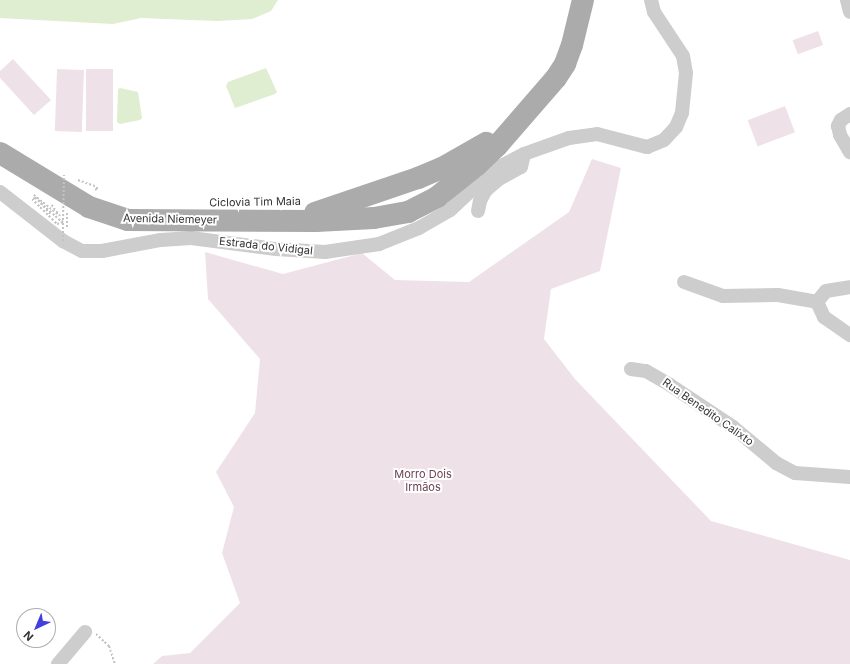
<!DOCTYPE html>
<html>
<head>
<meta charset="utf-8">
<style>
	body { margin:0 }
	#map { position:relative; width:850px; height:664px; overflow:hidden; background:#fff; font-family:Inter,sans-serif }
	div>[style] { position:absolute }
	.green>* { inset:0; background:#eee2e8; transform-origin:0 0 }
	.water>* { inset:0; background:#dfedd0 }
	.path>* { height:2px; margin-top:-1px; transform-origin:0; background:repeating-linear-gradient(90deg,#c3c3c3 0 2px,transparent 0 4px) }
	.street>* { height:14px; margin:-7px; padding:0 7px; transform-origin:7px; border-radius:7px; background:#cdcdcd }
	.primary>* { height:22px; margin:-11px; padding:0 11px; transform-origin:11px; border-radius:11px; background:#ababab }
	.path-bridge>* { height:2px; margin-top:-1px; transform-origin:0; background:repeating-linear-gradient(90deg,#c3c3c3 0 2px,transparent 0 4px) }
	span { translate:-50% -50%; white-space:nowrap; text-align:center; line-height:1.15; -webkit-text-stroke:4px #fff; paint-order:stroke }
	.street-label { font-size:11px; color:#333 }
	.park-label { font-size:11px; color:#6e4152 }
	.north { position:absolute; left:16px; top:608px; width:40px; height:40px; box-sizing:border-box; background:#fff; border:1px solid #adadad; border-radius:50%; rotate:224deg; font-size:11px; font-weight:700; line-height:16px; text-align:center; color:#333 }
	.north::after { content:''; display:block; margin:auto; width:14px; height:18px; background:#4140df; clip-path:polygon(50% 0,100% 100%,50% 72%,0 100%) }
</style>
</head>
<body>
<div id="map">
	<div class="green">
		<div style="left:818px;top:31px;width:15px;height:27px;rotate:70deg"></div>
		<div style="clip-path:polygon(13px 59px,51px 100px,34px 115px,0 78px,0 71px)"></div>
		<div style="left:57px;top:69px;width:27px;height:62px;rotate:2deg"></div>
		<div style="left:86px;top:69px;width:27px;height:62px"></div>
		<div style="left:785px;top:106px;width:28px;height:40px;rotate:69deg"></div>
		<div style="clip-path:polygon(592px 159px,621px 168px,600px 271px,551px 289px,544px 339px,575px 379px,711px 521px,850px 560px,850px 664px,153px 664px,162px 656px,190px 653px,240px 603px,222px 553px,234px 507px,216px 472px,255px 413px,260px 359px,208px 299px,205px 252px,283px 274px,362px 253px,395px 280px,469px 282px,569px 212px)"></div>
	</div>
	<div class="water">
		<div style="clip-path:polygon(0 0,278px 0,271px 11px,252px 19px,217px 21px,141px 18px,113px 24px,0 18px)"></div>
		<div style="clip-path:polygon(266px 68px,277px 92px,275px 94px,235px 108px,226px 86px,228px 82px)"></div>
		<div style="clip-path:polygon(120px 88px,138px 92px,142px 118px,140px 120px,120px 124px,117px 122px,118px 89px)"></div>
	</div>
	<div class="path">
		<div style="left:78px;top:180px;width:20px;rotate:20deg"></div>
		<div style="left:97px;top:187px;width:2px;rotate:90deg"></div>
		<div style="left:97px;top:189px;width:3px;rotate:162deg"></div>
		<div style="left:50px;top:214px;width:25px;rotate:-130deg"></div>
		<div style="left:34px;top:195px;width:33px;rotate:39deg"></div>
		<div style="left:60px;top:216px;width:15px;rotate:-127deg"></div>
		<div style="left:67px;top:227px;width:14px;rotate:-90deg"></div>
		<div style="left:96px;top:634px;width:18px;rotate:43deg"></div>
		<div style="left:109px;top:646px;width:19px;rotate:72deg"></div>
	</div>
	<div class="street">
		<div style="left:847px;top:0;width:12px;rotate:76deg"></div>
		<div style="left:850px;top:114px;width:11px;rotate:146deg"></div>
		<div style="left:841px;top:120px;width:7px;rotate:117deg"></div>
		<div style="left:838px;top:126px;width:9px;rotate:77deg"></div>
		<div style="left:840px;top:135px;width:20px;rotate:60deg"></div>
		<div style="left:0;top:192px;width:80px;rotate:37.9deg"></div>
		<div style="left:63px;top:241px;width:21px;rotate:28deg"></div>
		<div style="left:82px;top:251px;width:20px"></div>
		<div style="left:102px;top:251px;width:60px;rotate:-10.6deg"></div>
		<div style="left:161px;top:240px;width:30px;rotate:-4deg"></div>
		<div style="left:191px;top:238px;width:86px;rotate:7.4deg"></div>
		<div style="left:276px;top:249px;width:49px;rotate:3.5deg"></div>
		<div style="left:325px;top:252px;width:55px;rotate:-8.4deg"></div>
		<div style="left:379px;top:244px;width:43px;rotate:-21.8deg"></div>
		<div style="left:419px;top:228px;width:36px;rotate:-30deg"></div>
		<div style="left:450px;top:210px;width:59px;rotate:-42.9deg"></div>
		<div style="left:493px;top:170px;width:35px;rotate:-27deg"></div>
		<div style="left:478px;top:211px;width:10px;rotate:-79deg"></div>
		<div style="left:480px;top:201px;width:11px;rotate:-63deg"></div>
		<div style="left:485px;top:191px;width:18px;rotate:-41deg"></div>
		<div style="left:499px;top:179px;width:25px;rotate:-29deg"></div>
		<div style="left:521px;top:167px;width:13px;rotate:-77deg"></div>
		<div style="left:524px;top:154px;width:48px;rotate:-19.6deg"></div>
		<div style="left:569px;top:138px;width:28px;rotate:-8deg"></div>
		<div style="left:597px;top:134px;width:52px;rotate:14.6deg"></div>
		<div style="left:647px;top:147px;width:18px;rotate:-22deg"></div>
		<div style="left:664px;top:140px;width:18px;rotate:-47deg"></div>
		<div style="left:676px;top:127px;width:15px;rotate:-67deg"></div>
		<div style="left:682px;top:113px;width:40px;rotate:-84.3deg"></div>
		<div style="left:686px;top:73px;width:17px;rotate:-100deg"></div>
		<div style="left:683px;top:56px;width:53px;rotate:-123.4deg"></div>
		<div style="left:654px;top:12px;width:12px;rotate:-104deg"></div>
		<div style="left:684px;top:282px;width:41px;rotate:19.7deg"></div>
		<div style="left:723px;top:296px;width:55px;rotate:-1deg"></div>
		<div style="left:778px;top:295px;width:40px;rotate:10deg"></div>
		<div style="left:817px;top:302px;width:17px;rotate:65deg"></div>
		<div style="left:824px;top:317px;width:32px;rotate:35deg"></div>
		<div style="left:817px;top:302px;width:14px;rotate:-51deg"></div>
		<div style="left:826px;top:291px;width:24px;rotate:-9deg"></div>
		<div style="left:631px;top:369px;width:15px;rotate:8deg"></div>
		<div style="left:646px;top:371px;width:28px;rotate:30deg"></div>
		<div style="left:670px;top:385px;width:76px;rotate:33.7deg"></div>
		<div style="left:733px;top:427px;width:56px;rotate:39.9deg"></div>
		<div style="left:776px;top:463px;width:21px;rotate:28deg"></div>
		<div style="left:795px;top:473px;width:55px;rotate:4.2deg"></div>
		<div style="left:58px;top:664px;width:42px;rotate:-49.8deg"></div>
	</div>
	<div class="primary">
		<div style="left:0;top:153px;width:104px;rotate:31.2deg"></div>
		<div style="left:89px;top:207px;width:41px;rotate:18.4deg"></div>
		<div style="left:128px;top:220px;width:188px;rotate:0.3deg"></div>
		<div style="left:316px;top:221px;width:58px;rotate:-3deg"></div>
		<div style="left:374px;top:218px;width:35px;rotate:-10deg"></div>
		<div style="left:408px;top:212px;width:33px;rotate:-27deg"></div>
		<div style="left:437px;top:197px;width:51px;rotate:-38.7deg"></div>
		<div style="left:477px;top:165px;width:28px;rotate:-44deg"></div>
		<div style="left:497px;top:146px;width:90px;rotate:-49.1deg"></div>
		<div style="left:556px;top:78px;width:17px;rotate:-57deg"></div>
		<div style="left:565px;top:64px;width:20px;rotate:-70deg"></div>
		<div style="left:572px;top:45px;width:46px;rotate:-76.3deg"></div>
		<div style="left:315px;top:213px;width:109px;rotate:-18.8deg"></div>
		<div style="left:418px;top:178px;width:26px;rotate:-23deg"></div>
		<div style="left:442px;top:168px;width:51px;rotate:-29.6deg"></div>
	</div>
	<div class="path-bridge">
		<div style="left:63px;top:241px;width:18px;rotate:-90deg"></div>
		<div style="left:63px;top:223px;width:38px;rotate:-138deg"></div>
		<div style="left:35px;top:198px;width:3px;rotate:162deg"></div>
		<div style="left:32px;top:199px;width:35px;rotate:45deg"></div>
		<div style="left:57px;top:224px;width:4px;rotate:-14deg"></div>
		<div style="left:61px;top:223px;width:1px;rotate:-45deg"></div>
		<div style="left:62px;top:222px;width:2px;rotate:-63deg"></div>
		<div style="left:63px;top:220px;width:45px;rotate:-88.7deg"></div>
	</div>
	<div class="street-label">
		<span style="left:255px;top:202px;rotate:-1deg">Ciclovia Tim Maia</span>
		<span style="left:170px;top:219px;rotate:1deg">Avenida Niemeyer</span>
		<span style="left:266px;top:246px;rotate:6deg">Estrada do Vidigal</span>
		<span style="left:708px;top:412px;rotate:35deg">Rua Benedito Calixto</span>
	</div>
	<div class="park-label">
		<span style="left:423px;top:481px">Morro Dois<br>Irmãos</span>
	</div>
	<div class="north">N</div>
</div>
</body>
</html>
